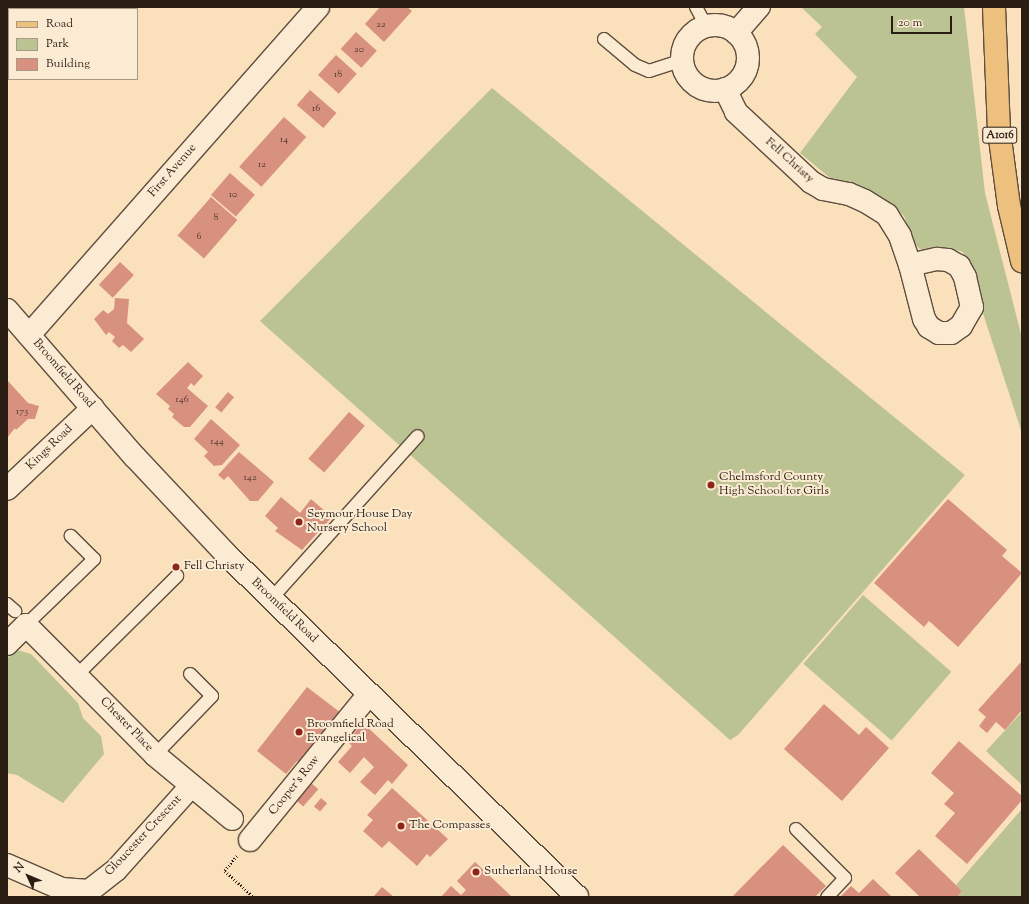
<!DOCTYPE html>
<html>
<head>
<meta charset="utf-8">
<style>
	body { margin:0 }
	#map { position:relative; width:1029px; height:904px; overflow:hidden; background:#fae0bb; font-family:"Sorts Mill Goudy",serif }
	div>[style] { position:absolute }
	.green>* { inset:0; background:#bbc392; transform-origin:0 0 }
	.building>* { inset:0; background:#d9917f; transform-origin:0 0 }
	.path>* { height:2.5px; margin-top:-1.25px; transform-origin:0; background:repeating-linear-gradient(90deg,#2a1d14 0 1px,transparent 0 3px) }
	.roads { filter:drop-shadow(1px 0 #5e4e3e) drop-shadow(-1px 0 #5e4e3e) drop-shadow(0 1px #5e4e3e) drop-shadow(0 -1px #5e4e3e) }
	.service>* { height:12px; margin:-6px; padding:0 6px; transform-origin:6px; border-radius:6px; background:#fcebd3 }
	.minor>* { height:22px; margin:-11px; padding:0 11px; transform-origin:11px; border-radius:11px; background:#fcebd3 }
	.minor>.ring { margin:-11px; padding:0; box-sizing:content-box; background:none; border:22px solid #fcebd3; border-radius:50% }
	.secondary>* { height:22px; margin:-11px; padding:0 11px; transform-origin:11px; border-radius:11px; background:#fcebd3 }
	.primary>* { height:22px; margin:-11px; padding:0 11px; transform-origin:11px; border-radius:11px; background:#edc07e }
	.dots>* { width:11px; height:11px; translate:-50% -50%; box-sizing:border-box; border:2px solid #fcebd3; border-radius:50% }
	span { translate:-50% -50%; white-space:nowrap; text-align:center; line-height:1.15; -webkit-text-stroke:4px #fcebd3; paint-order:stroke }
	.number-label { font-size:10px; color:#563a2f }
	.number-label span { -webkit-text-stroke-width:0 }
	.shield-label span { padding:1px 3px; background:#fcebd3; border:1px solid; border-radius:3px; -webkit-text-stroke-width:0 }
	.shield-label { font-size:11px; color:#2a1d14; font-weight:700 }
	.street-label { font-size:12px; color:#2a1d14 }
	.poi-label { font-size:12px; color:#2a1d14 }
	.left { translate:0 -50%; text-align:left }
	.frame { position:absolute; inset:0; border:8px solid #2a1d14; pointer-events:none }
	.legend { position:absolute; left:8px; top:8px; width:130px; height:72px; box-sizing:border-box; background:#fcebd3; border:1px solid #a89987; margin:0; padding:5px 7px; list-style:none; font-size:12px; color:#2a1d14 }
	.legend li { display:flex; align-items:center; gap:8px; height:20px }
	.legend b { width:20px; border:1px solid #a89987 }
	.north { position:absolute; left:8px; top:856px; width:40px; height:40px; -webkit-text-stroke:3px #fcebd3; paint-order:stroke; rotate:314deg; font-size:11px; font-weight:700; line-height:16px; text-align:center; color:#2a1d14 }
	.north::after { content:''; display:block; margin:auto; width:14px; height:18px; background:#2a1d14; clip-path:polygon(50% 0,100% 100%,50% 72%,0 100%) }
	.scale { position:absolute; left:891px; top:16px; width:61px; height:18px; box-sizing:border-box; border:2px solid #2a1d14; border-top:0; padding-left:5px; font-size:12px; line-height:14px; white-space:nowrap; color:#2a1d14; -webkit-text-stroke:3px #fcebd3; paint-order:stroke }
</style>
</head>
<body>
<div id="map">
	<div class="green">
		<div style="clip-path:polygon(801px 7px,964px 7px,985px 193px,1022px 338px,1022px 433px,963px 252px,945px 247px,921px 250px,914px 243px,904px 216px,891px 205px,870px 190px,851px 182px,830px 178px,800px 153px,857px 77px,815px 34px,822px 27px)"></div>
		<div style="clip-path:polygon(492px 88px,965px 475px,738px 735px,730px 740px,260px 321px)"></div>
		<div style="left:863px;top:595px;width:117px;height:91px;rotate:41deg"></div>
		<div style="clip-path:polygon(17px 650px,31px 654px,78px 703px,83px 718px,101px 736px,104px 754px,63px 803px,17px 775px,7px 773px,7px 658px)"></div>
		<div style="clip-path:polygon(1022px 712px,1022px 785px,986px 751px)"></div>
		<div style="clip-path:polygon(1022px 809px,1022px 897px,957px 897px,962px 891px,956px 885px)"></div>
	</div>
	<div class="building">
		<div style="clip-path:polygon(380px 7px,407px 7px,412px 11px,384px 42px,365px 24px)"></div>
		<div style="left:356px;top:32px;width:28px;height:23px;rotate:42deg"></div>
		<div style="left:336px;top:55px;width:28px;height:27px;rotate:42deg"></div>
		<div style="left:310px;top:90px;width:35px;height:20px;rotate:41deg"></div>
		<div style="left:284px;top:117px;width:30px;height:67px;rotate:42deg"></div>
		<div style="left:230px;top:173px;width:33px;height:29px;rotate:41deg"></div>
		<div style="left:211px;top:197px;width:35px;height:51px;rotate:41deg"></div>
		<div style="left:120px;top:262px;width:19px;height:31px;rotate:43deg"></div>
		<div style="clip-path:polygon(115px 298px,129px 299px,127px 323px,144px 339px,131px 352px,123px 345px,119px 348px,112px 341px,115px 337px,109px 332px,106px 335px,94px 319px,103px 310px,108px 314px,114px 309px)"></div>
		<div style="clip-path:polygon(188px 362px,203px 376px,194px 386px,191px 383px,187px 388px,208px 406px,190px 427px,184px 427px,172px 417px,174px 414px,168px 409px,170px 406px,156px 394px)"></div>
		<div style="clip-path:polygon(7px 380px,28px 403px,39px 406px,35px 419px,28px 419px,16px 430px,15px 428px,7px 438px)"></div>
		<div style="left:228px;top:392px;width:8px;height:20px;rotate:40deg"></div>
		<div style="left:349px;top:412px;width:21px;height:62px;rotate:41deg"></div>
		<div style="clip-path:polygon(211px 419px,240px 445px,222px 465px,214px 466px,204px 456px,208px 452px,194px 439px)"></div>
		<div style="clip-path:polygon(239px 452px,274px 482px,258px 501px,250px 501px,228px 476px,224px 480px,218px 475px)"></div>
		<div style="clip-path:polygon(281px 497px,300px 513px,311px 499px,332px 517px,302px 550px,275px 531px,278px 528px,265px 516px)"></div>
		<div style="clip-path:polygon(948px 499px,1007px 550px,1002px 556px,1022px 573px,958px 647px,929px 621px,924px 627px,874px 583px)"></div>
		<div style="clip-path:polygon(1022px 661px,1022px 710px,1005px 730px,996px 722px,987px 733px,979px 726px,986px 717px,978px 710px)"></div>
		<div style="clip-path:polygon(307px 687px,341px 713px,302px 764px,297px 761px,286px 774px,257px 751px)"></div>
		<div style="clip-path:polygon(824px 704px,859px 735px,866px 727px,889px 748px,842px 801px,784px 749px)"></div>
		<div style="clip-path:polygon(363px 723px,408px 765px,392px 784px,388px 780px,375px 795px,360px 782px,374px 767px,364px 757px,350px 773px,338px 762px,352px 746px,347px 741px)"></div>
		<div style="clip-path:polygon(959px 741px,1022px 796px,1022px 800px,967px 864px,935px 836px,955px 813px,944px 804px,954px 793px,931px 773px)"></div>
		<div style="left:310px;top:782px;width:11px;height:23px;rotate:41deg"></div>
		<div style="clip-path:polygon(392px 788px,448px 839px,430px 857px,427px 854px,417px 866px,389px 841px,382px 848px,363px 831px,373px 820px,367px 815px)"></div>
		<div style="left:321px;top:798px;width:8px;height:11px;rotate:40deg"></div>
		<div style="clip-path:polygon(783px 845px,826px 886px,815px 897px,732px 897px)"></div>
		<div style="clip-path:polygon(919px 849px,962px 891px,957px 897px,920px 897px,895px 873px)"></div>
		<div style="clip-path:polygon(475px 862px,512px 897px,441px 897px,451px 886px,461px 895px,466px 890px,457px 881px)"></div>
		<div style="clip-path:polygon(873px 879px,892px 897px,840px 897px,851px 886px,859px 893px)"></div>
		<div style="clip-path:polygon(382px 887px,394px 897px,373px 897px)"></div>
	</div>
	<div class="path">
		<div style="left:237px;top:856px;width:19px;rotate:129deg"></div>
		<div style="left:225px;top:871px;width:39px;rotate:42deg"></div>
	</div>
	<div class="roads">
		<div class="service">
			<div style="left:696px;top:7px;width:21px;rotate:62deg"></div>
			<div style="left:604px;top:39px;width:40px;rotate:40deg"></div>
			<div style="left:635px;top:65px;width:15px;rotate:23deg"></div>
			<div style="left:649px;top:71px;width:35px;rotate:-18deg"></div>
			<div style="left:271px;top:599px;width:219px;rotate:-48deg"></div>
			<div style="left:7px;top:604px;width:11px;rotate:41deg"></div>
			<div style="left:26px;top:625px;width:95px;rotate:-44.1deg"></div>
			<div style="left:94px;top:559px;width:33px;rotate:-135deg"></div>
			<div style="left:77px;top:675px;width:141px;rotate:-44.7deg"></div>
			<div style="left:155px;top:755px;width:82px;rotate:-46deg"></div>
			<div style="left:212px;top:696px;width:31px;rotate:-135deg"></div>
			<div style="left:796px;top:829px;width:69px;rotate:45deg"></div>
			<div style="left:845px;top:878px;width:26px;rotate:133deg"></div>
		</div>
		<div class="minor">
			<div class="ring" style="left:682px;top:25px;width:44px;height:44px"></div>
			<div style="left:736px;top:33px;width:35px;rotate:-49deg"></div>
			<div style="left:725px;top:89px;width:25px;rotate:64deg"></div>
			<div style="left:736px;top:112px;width:103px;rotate:43deg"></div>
			<div style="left:811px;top:182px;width:14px;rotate:30deg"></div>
			<div style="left:823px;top:189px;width:26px;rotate:11deg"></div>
			<div style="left:849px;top:194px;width:17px;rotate:24deg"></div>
			<div style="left:865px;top:201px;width:26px;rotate:32deg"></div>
			<div style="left:887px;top:215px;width:25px;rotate:58deg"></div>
			<div style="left:900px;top:236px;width:31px;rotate:71deg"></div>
			<div style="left:910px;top:265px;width:28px;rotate:-13deg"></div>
			<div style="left:937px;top:259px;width:11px;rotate:5deg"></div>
			<div style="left:948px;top:260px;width:13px;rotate:29deg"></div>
			<div style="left:959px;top:266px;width:13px;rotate:61deg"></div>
			<div style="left:965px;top:277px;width:31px;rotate:77deg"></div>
			<div style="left:972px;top:307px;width:22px;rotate:120deg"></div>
			<div style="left:961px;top:326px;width:12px;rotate:145deg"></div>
			<div style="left:951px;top:333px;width:12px;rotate:180deg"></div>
			<div style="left:939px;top:333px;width:12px;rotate:-149deg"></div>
			<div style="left:929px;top:327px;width:9px;rotate:-122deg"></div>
			<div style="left:924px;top:319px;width:56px;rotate:-104.5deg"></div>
			<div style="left:29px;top:335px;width:437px;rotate:-48.6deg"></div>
			<div style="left:7px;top:489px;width:118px;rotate:-43.3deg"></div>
			<div style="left:7px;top:644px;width:27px;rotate:-45deg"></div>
			<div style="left:26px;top:625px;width:183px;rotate:45.2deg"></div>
			<div style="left:155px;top:755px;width:100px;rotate:39.7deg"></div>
			<div style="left:250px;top:840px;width:188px;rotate:-50.8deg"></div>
			<div style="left:7px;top:865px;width:60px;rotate:23.6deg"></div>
			<div style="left:62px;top:889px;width:27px;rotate:4deg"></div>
			<div style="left:89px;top:891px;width:34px;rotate:-38deg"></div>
			<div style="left:116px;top:870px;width:113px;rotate:-48.2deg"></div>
		</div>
		<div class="secondary">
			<div style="left:7px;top:310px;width:195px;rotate:49deg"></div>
			<div style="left:135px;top:457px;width:132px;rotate:46.8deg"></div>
			<div style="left:225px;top:553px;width:492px;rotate:44.3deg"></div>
		</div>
		<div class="primary">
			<div style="left:994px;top:7px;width:124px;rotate:87.7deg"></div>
			<div style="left:999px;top:131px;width:76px;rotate:82.4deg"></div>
			<div style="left:1009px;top:206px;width:57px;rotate:76.7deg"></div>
		</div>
	</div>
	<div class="dots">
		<div style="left:711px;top:485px;background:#8f2418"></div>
		<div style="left:299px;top:522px;background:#8f2418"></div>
		<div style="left:176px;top:567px;background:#8f2418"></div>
		<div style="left:299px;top:732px;background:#8f2418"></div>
		<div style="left:401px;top:826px;background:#8f2418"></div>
		<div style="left:476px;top:872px;background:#8f2418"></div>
	</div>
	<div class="number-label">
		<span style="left:381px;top:25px">22</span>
		<span style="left:359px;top:50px">20</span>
		<span style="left:338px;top:75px">18</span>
		<span style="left:316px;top:109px">16</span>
		<span style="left:284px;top:140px">14</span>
		<span style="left:262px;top:165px">12</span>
		<span style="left:233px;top:195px">10</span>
		<span style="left:216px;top:218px">8</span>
		<span style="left:199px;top:237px">6</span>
		<span style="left:182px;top:400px">146</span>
		<span style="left:22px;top:412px">173</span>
		<span style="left:217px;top:442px">144</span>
		<span style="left:250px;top:478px">142</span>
	</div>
	<div class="shield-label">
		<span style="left:1000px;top:135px">A1016</span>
	</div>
	<div class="street-label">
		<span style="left:789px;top:161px;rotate:42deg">Fell Christy</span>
		<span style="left:173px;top:171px;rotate:-49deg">First Avenue</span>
		<span style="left:63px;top:374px;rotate:49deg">Broomfield Road</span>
		<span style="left:50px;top:448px;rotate:-44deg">Kings Road</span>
		<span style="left:284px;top:611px;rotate:44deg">Broomfield Road</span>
		<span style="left:126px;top:725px;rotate:46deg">Chester Place</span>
		<span style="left:295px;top:786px;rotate:-51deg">Cooper's Row</span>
		<span style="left:144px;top:836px;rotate:-47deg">Gloucester Crescent</span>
	</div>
	<div class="poi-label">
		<span class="left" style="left:719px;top:485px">Chelmsford County<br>High School for Girls</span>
		<span class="left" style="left:307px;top:522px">Seymour House Day<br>Nursery School</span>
		<span class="left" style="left:184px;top:567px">Fell Christy</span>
		<span class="left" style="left:307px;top:732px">Broomfield Road<br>Evangelical</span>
		<span class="left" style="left:409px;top:826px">The Compasses</span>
		<span class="left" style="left:484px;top:872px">Sutherland House</span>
	</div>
	<div class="frame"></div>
	<ul class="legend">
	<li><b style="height:5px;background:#edc07e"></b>Road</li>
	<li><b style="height:11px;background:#bbc392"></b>Park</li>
	<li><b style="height:11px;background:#d9917f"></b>Building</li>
	</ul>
	<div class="north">N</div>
	<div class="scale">20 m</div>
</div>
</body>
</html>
